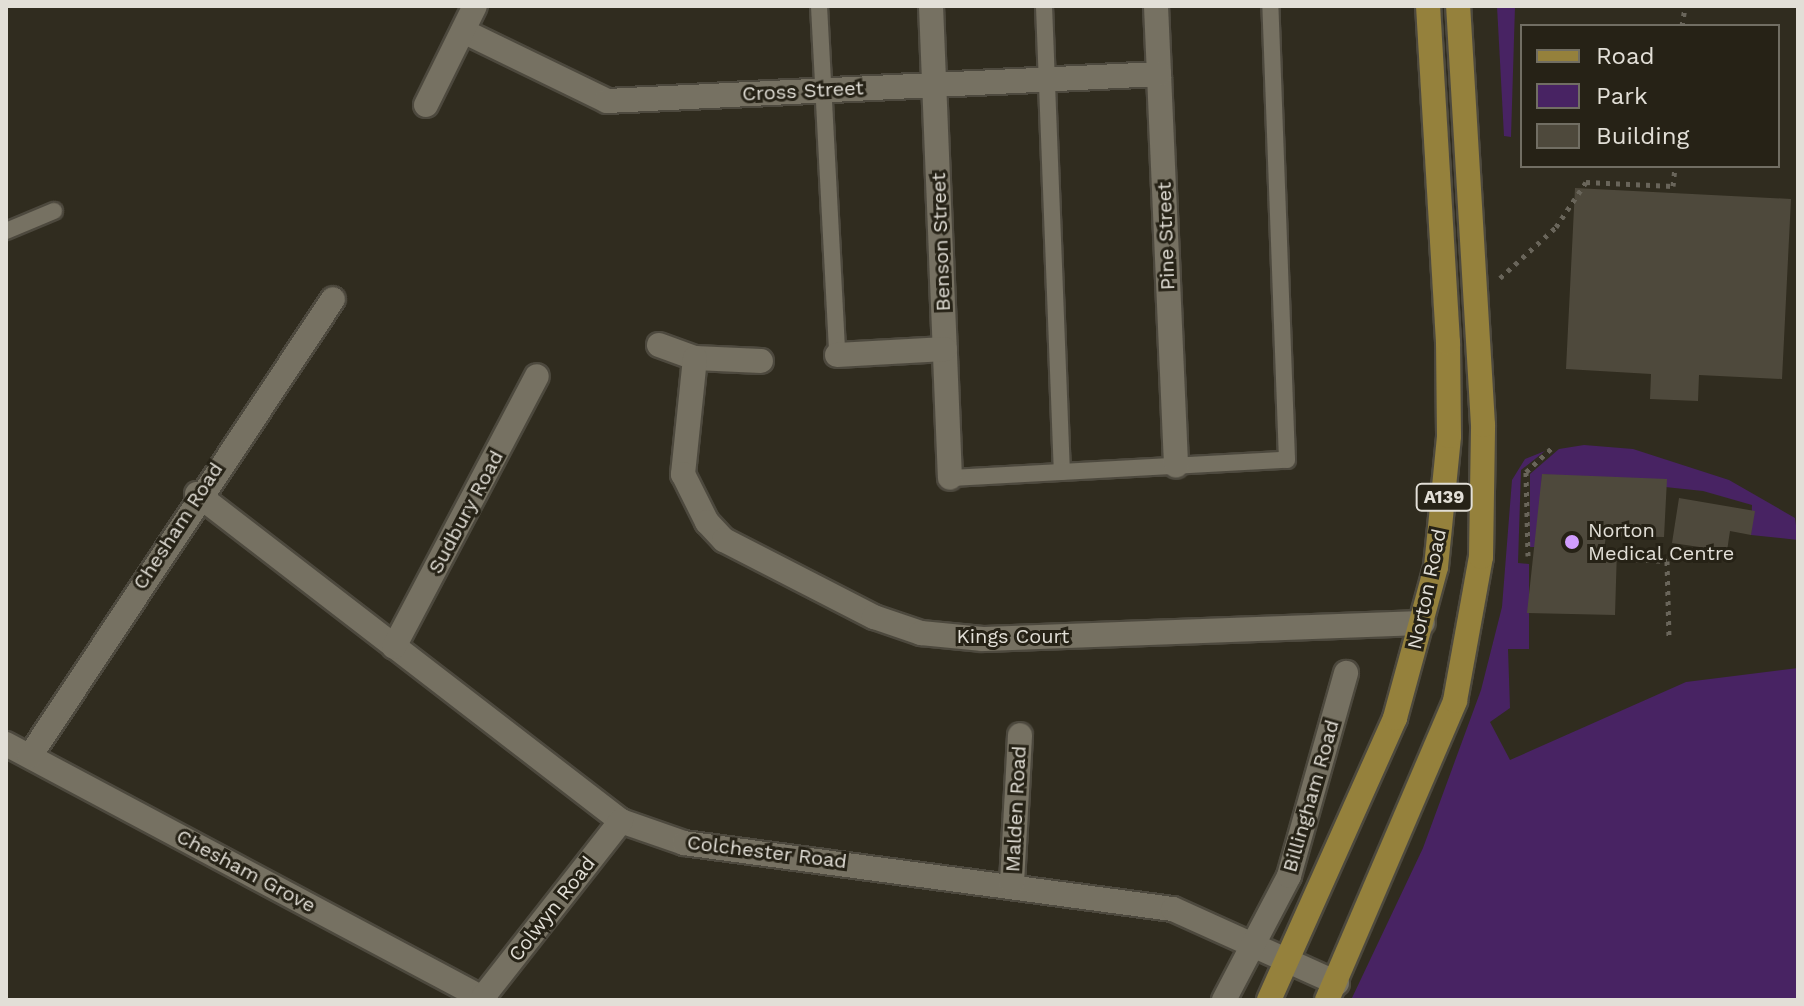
<!DOCTYPE html>
<html>
<head>
<meta charset="utf-8">
<style>
	body { margin:0 }
	#map { position:relative; width:1804px; height:1006px; overflow:hidden; background:#302c1f; font-family:"Work Sans",sans-serif }
	div>[style] { position:absolute }
	.green>* { inset:0; background:#482363 }
	.building>* { inset:0; background:#4e493c }
	.path>* { height:5px; margin-top:-2.5px; transform-origin:0; background:repeating-linear-gradient(90deg,#69655a 0 4px,transparent 0 10px) }
	.roads { filter:drop-shadow(2px 0 #4d493e) drop-shadow(-2px 0 #4d493e) drop-shadow(0 2px #4d493e) drop-shadow(0 -2px #4d493e) }
	.service>* { height:16px; margin:-8px; padding:0 8px; transform-origin:8px; border-radius:8px; background:#767162 }
	.minor>* { height:24px; margin:-12px; padding:0 12px; transform-origin:12px; border-radius:12px; background:#767162 }
	.primary>* { height:24px; margin:-12px; padding:0 12px; transform-origin:12px; border-radius:12px; background:#95813c }
	.dots>* { width:22px; height:22px; translate:-50% -50%; box-sizing:border-box; border:4px solid #262216; border-radius:50% }
	span { translate:-50% -50%; white-space:nowrap; text-align:center; line-height:1.15; -webkit-text-stroke:6px #262216; paint-order:stroke }
	.shield-label span { padding:2px 6px; background:#262216; border:2px solid; border-radius:6px; -webkit-text-stroke-width:0 }
	.shield-label { font-size:18px; color:#e2dfd7; font-weight:700 }
	.street-label { font-size:20px; color:#e2dfd7 }
	.poi-label { font-size:20px; color:#e2dfd7 }
	.left { translate:0 -50%; text-align:left }
	.frame { position:absolute; inset:0; border:8px solid #e2dfd7; pointer-events:none }
	.legend { position:absolute; left:1520px; top:24px; width:260px; height:144px; box-sizing:border-box; background:#262216; border:2px solid #716e63; margin:0; padding:10px 14px; list-style:none; font-size:24px; color:#e2dfd7 }
	.legend li { display:flex; align-items:center; gap:16px; height:40px }
	.legend b { width:40px; border:2px solid #716e63 }
</style>
</head>
<body>
<div id="map">
	<div class="green">
		<div style="clip-path:polygon(1497px 6px,1515px 6px,1511px 137px,1504px 136px)"></div>
		<div style="clip-path:polygon(1584px 445px,1633px 449px,1729px 480px,1795px 518px,1798px 540px,1751px 535px,1752px 505px,1703px 491px,1542px 474px,1539px 547px,1530px 547px,1530px 474px,1559px 449px)"></div>
		<div style="clip-path:polygon(1545px 451px,1521px 470px,1518px 563px,1529px 564px,1529px 649px,1508px 649px,1510px 708px,1490px 722px,1510px 760px,1686px 682px,1798px 668px,1798px 1000px,1351px 1000px,1423px 848px,1481px 690px,1502px 607px,1512px 480px,1525px 459px)"></div>
	</div>
	<div class="building">
		<div style="clip-path:polygon(1575px 188px,1791px 199px,1782px 379px,1699px 375px,1698px 401px,1650px 399px,1651px 374px,1566px 369px)"></div>
		<div style="clip-path:polygon(1542px 474px,1667px 479px,1664px 537px,1606px 536px,1604px 549px,1617px 549px,1615px 615px,1527px 613px)"></div>
		<div style="clip-path:polygon(1679px 498px,1755px 511px,1751px 535px,1730px 531px,1727px 551px,1672px 543px)"></div>
	</div>
	<div class="path">
		<div style="left:1682px;top:26px;width:20px;rotate:-81deg"></div>
		<div style="left:1500px;top:278px;width:76px;rotate:-42.3deg"></div>
		<div style="left:1556px;top:227px;width:54px;rotate:-56.3deg"></div>
		<div style="left:1586px;top:182px;width:87px;rotate:2.6deg"></div>
		<div style="left:1673px;top:186px;width:20px;rotate:-84deg"></div>
		<div style="left:1528px;top:556px;width:84px;rotate:-91.4deg"></div>
		<div style="left:1526px;top:472px;width:37px;rotate:-43deg"></div>
		<div style="left:1616px;top:558px;width:51px;rotate:3.4deg"></div>
		<div style="left:1667px;top:561px;width:78px;rotate:88.5deg"></div>
	</div>
	<div class="roads">
		<div class="service">
			<div style="left:819px;top:6px;width:349px;rotate:87deg"></div>
			<div style="left:1044px;top:6px;width:466px;rotate:87.8deg"></div>
			<div style="left:6px;top:231px;width:52px;rotate:-22.6deg"></div>
			<div style="left:950px;top:478px;width:337px;rotate:-3.1deg"></div>
			<div style="left:1287px;top:460px;width:454px;rotate:-92.1deg"></div>
		</div>
		<div class="minor">
			<div style="left:931px;top:6px;width:472px;rotate:87.7deg"></div>
			<div style="left:1156px;top:6px;width:460px;rotate:87.5deg"></div>
			<div style="left:463px;top:31px;width:160px;rotate:25.9deg"></div>
			<div style="left:607px;top:101px;width:553px;rotate:-2.8deg"></div>
			<div style="left:426px;top:105px;width:110px;rotate:-63.7deg"></div>
			<div style="left:659px;top:345px;width:38px;rotate:20deg"></div>
			<div style="left:695px;top:358px;width:66px;rotate:2.6deg"></div>
			<div style="left:837px;top:355px;width:108px;rotate:-3.2deg"></div>
			<div style="left:695px;top:358px;width:117px;rotate:95.9deg"></div>
			<div style="left:683px;top:474px;width:54px;rotate:63.4deg"></div>
			<div style="left:707px;top:522px;width:25px;rotate:47deg"></div>
			<div style="left:724px;top:540px;width:169px;rotate:27.2deg"></div>
			<div style="left:874px;top:617px;width:50px;rotate:18.8deg"></div>
			<div style="left:921px;top:633px;width:62px;rotate:5.5deg"></div>
			<div style="left:983px;top:639px;width:440px;rotate:-2.1deg"></div>
			<div style="left:197px;top:494px;width:535px;rotate:37.64deg"></div>
			<div style="left:621px;top:821px;width:67px;rotate:19.2deg"></div>
			<div style="left:684px;top:843px;width:493px;rotate:7.7deg"></div>
			<div style="left:1173px;top:909px;width:180px;rotate:24.3deg"></div>
			<div style="left:394px;top:647px;width:306px;rotate:-62.2deg"></div>
			<div style="left:6px;top:744px;width:544px;rotate:28.07deg"></div>
			<div style="left:30px;top:756px;width:548px;rotate:-56.45deg"></div>
			<div style="left:1012px;top:883px;width:148px;rotate:-86.9deg"></div>
			<div style="left:483px;top:997px;width:224px;rotate:-51.9deg"></div>
			<div style="left:1224px;top:1000px;width:140px;rotate:-62.3deg"></div>
			<div style="left:1289px;top:876px;width:211px;rotate:-74.3deg"></div>
		</div>
		<div class="primary">
			<div style="left:1269px;top:1000px;width:309px;rotate:-65.9deg"></div>
			<div style="left:1395px;top:718px;width:156px;rotate:-74.8deg"></div>
			<div style="left:1436px;top:567px;width:132px;rotate:-84.3deg"></div>
			<div style="left:1449px;top:436px;width:94px;rotate:-90.6deg"></div>
			<div style="left:1448px;top:342px;width:337px;rotate:-93.4deg"></div>
			<div style="left:1327px;top:1000px;width:325px;rotate:-66.8deg"></div>
			<div style="left:1455px;top:701px;width:146px;rotate:-79.8deg"></div>
			<div style="left:1481px;top:557px;width:132px;rotate:-89.1deg"></div>
			<div style="left:1483px;top:425px;width:420px;rotate:-93.4deg"></div>
		</div>
	</div>
	<div class="dots">
		<div style="left:1572px;top:542px;background:#d19dfe"></div>
	</div>
	<div class="shield-label">
		<span style="left:1444px;top:497px">A139</span>
	</div>
	<div class="street-label">
		<span style="left:803px;top:91px;rotate:-3deg">Cross Street</span>
		<span style="left:1166px;top:236px;rotate:-92deg">Pine Street</span>
		<span style="left:941px;top:242px;rotate:-92deg">Benson Street</span>
		<span style="left:466px;top:512px;rotate:-62deg">Sudbury Road</span>
		<span style="left:178px;top:526px;rotate:-57deg">Chesham Road</span>
		<span style="left:1427px;top:589px;rotate:-78deg">Norton Road</span>
		<span style="left:1013px;top:636px">Kings Court</span>
		<span style="left:1311px;top:796px;rotate:-74deg">Billingham Road</span>
		<span style="left:1016px;top:809px;rotate:-87deg">Malden Road</span>
		<span style="left:767px;top:852px;rotate:7deg">Colchester Road</span>
		<span style="left:246px;top:871px;rotate:28deg">Chesham Grove</span>
		<span style="left:552px;top:909px;rotate:-52deg">Colwyn Road</span>
	</div>
	<div class="poi-label">
		<span class="left" style="left:1588px;top:542px">Norton<br>Medical Centre</span>
	</div>
	<div class="frame"></div>
	<ul class="legend">
	<li><b style="height:10px;background:#95813c"></b>Road</li>
	<li><b style="height:22px;background:#482363"></b>Park</li>
	<li><b style="height:22px;background:#4e493c"></b>Building</li>
	</ul>
</div>
</body>
</html>
